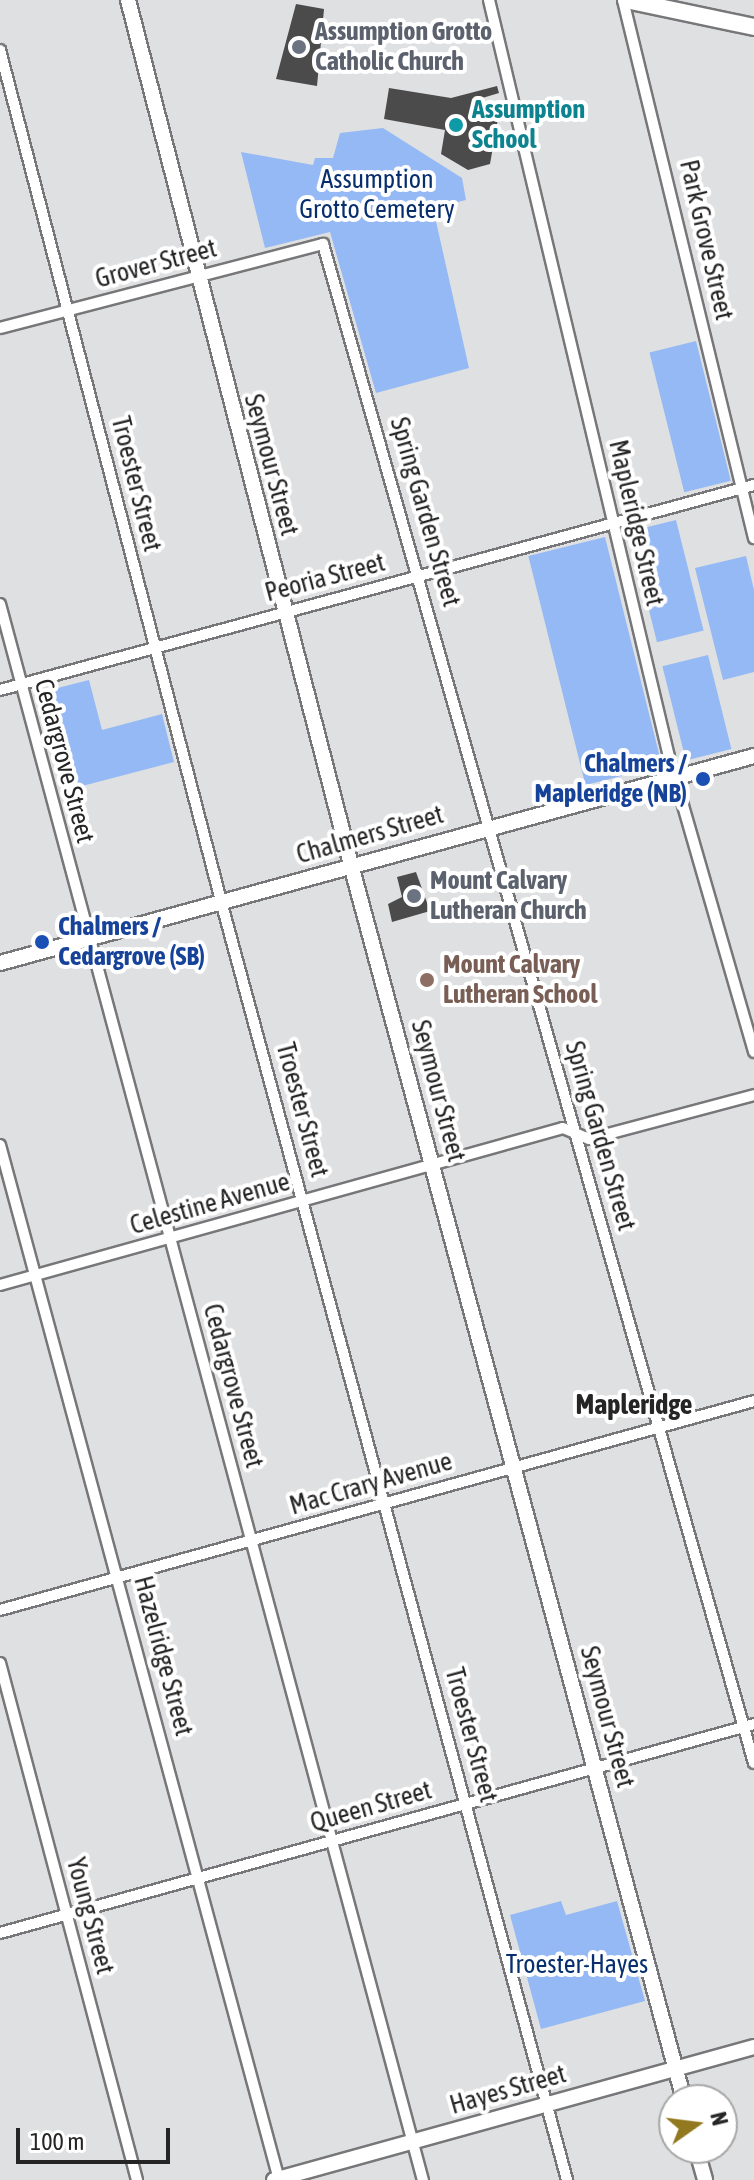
<!DOCTYPE html>
<html>
<head>
<meta charset="utf-8">
<style>
	body { margin:0 }
	#map { position:relative; width:754px; height:2180px; overflow:hidden; background:#dfe0e1; font-family:"Asap Condensed",sans-serif }
	div>[style] { position:absolute }
	.green>* { inset:0; background:#95b9f4; transform-origin:0 0 }
	.building>* { inset:0; background:#4c4b4c }
	.roads { filter:drop-shadow(2px 0 #777779) drop-shadow(-2px 0 #777779) drop-shadow(0 2px #777779) drop-shadow(0 -2px #777779) }
	.street>* { height:10px; margin:-5px; padding:0 5px; transform-origin:5px; border-radius:5px; background:#fff }
	.secondary>* { height:14px; margin:-7px; padding:0 7px; transform-origin:7px; border-radius:7px; background:#fff }
	.primary>* { height:16px; margin:-8px; padding:0 8px; transform-origin:8px; border-radius:8px; background:#fff }
	.dots>* { width:22px; height:22px; translate:-50% -50%; box-sizing:border-box; border:4px solid #fff; border-radius:50% }
	span { translate:-50% -50%; white-space:nowrap; text-align:center; line-height:1.15; -webkit-text-stroke:8px #fff; paint-order:stroke }
	.worship-label { font-size:26px; color:#5b616d; font-weight:700 }
	.left { translate:0 -50%; text-align:left }
	.culture-label { font-size:26px; color:#0d838f; font-weight:700 }
	.park-label { font-size:26px; color:#072e6d }
	.street-label { font-size:26px; color:#252526 }
	.transit-label { font-size:26px; color:#164399; font-weight:700 }
	.right { translate:-100% -50%; text-align:right }
	.education-label { font-size:26px; color:#785e54; font-weight:700 }
	.neighbourhood-label { font-size:28px; color:#252526; font-weight:700 }
	.north { position:absolute; left:658px; top:2084px; width:80px; height:80px; box-sizing:border-box; background:#fff; border:2px solid #a8a8a8; border-radius:50%; rotate:76deg; font-size:22px; font-weight:700; line-height:32px; text-align:center; color:#252526 }
	.north::after { content:''; display:block; margin:auto; width:28px; height:36px; background:#92791f; clip-path:polygon(50% 0,100% 100%,50% 72%,0 100%) }
	.scale { position:absolute; left:16px; top:2128px; width:154px; height:36px; box-sizing:border-box; border:4px solid #252526; border-top:0; padding-left:10px; font-size:24px; line-height:28px; white-space:nowrap; color:#252526; -webkit-text-stroke:6px #fff; paint-order:stroke }
</style>
</head>
<body>
<div id="map">
	<div class="green">
		<div style="clip-path:polygon(383px 128px,462px 178px,466px 200px,433px 208px,469px 368px,376px 393px,330px 232px,265px 248px,241px 152px,313px 165px,315px 158px,333px 158px,340px 133px)"></div>
		<div style="left:696px;top:341px;width:144px;height:48px;rotate:76deg"></div>
		<div style="left:676px;top:520px;width:114px;height:48px;rotate:76deg"></div>
		<div style="left:605px;top:537px;width:236px;height:79px;rotate:76deg"></div>
		<div style="clip-path:polygon(746px 556px,754px 590px,754px 672px,723px 680px,695px 568px)"></div>
		<div style="left:708px;top:655px;width:97px;height:47px;rotate:76deg"></div>
		<div style="clip-path:polygon(89px 680px,102px 730px,162px 714px,174px 762px,63px 791px,38px 693px)"></div>
		<div style="clip-path:polygon(561px 1901px,566px 1915px,617px 1901px,645px 2001px,541px 2029px,510px 1915px)"></div>
	</div>
	<div class="building">
		<div style="clip-path:polygon(296px 4px,324px 9px,317px 86px,276px 79px)"></div>
		<div style="clip-path:polygon(497px 86px,499px 93px,479px 99px,499px 113px,490px 164px,468px 170px,441px 154px,445px 130px,384px 119px,389px 88px,451px 98px)"></div>
		<div style="clip-path:polygon(416px 872px,430px 911px,392px 922px,388px 904px,402px 897px,397px 877px)"></div>
	</div>
	<div class="roads">
		<div class="street">
			<div style="left:489px;top:0;width:778px;rotate:76.62deg"></div>
			<div style="left:669px;top:757px;width:307px;rotate:73.9deg"></div>
			<div style="left:623px;top:0;width:554px;rotate:76.32deg"></div>
			<div style="left:0;top:50px;width:879px;rotate:75.44deg"></div>
			<div style="left:221px;top:901px;width:1325px;rotate:74.86deg"></div>
			<div style="left:0;top:328px;width:334px;rotate:-14.6deg"></div>
			<div style="left:323px;top:244px;width:1579px;rotate:74.16deg"></div>
			<div style="left:0;top:604px;width:1632px;rotate:74.98deg"></div>
			<div style="left:0;top:690px;width:781px;rotate:-15.21deg"></div>
			<div style="left:0;top:1145px;width:1072px;rotate:74.91deg"></div>
			<div style="left:0;top:1285px;width:584px;rotate:-15.58deg"></div>
			<div style="left:563px;top:1128px;width:28px;rotate:23deg"></div>
			<div style="left:589px;top:1139px;width:171px;rotate:-14.9deg"></div>
			<div style="left:0;top:1610px;width:782px;rotate:-15.49deg"></div>
			<div style="left:0;top:1663px;width:535px;rotate:75.16deg"></div>
			<div style="left:0;top:1933px;width:782px;rotate:-15.49deg"></div>
		</div>
		<div class="secondary">
			<div style="left:128px;top:0;width:893px;rotate:75.54deg"></div>
			<div style="left:351px;top:865px;width:1279px;rotate:74.91deg"></div>
			<div style="left:0;top:963px;width:782px;rotate:-15.35deg"></div>
			<div style="left:696px;top:2148px;width:33px;rotate:74deg"></div>
			<div style="left:274px;top:2180px;width:498px;rotate:-15.5deg"></div>
		</div>
		<div class="primary">
			<div style="left:626px;top:0;width:131px;rotate:11.9deg"></div>
		</div>
	</div>
	<div class="dots">
		<div style="left:299px;top:47px;background:#6b7280"></div>
		<div style="left:456px;top:125px;background:#0f9aa8"></div>
		<div style="left:703px;top:779px;background:#1a4fb4"></div>
		<div style="left:414px;top:896px;background:#6b7280"></div>
		<div style="left:42px;top:942px;background:#1a4fb4"></div>
		<div style="left:427px;top:980px;background:#8d6e63"></div>
	</div>
	<div class="worship-label">
		<span class="left" style="left:315px;top:47px">Assumption Grotto<br>Catholic Church</span>
		<span class="left" style="left:430px;top:896px">Mount Calvary<br>Lutheran Church</span>
	</div>
	<div class="culture-label">
		<span class="left" style="left:472px;top:125px">Assumption<br>School</span>
	</div>
	<div class="park-label">
		<span style="left:377px;top:195px">Assumption<br>Grotto Cemetery</span>
		<span style="left:577px;top:1965px">Troester-Hayes</span>
	</div>
	<div class="street-label">
		<span style="left:706px;top:240px;rotate:77deg">Park Grove Street</span>
		<span style="left:156px;top:264px;rotate:-15deg">Grover Street</span>
		<span style="left:271px;top:465px;rotate:75deg">Seymour Street</span>
		<span style="left:136px;top:484px;rotate:76deg">Troester Street</span>
		<span style="left:425px;top:512px;rotate:74deg">Spring Garden Street</span>
		<span style="left:636px;top:523px;rotate:77deg">Mapleridge Street</span>
		<span style="left:325px;top:578px;rotate:-15deg">Peoria Street</span>
		<span style="left:64px;top:761px;rotate:75deg">Cedargrove Street</span>
		<span style="left:370px;top:835px;rotate:-16deg">Chalmers Street</span>
		<span style="left:438px;top:1091px;rotate:75deg">Seymour Street</span>
		<span style="left:302px;top:1110px;rotate:75deg">Troester Street</span>
		<span style="left:600px;top:1136px;rotate:74deg">Spring Garden Street</span>
		<span style="left:210px;top:1204px;rotate:-16deg">Celestine Avenue</span>
		<span style="left:233px;top:1386px;rotate:75deg">Cedargrove Street</span>
		<span style="left:371px;top:1484px;rotate:-16deg">Mac Crary Avenue</span>
		<span style="left:163px;top:1656px;rotate:75deg">Hazelridge Street</span>
		<span style="left:607px;top:1717px;rotate:75deg">Seymour Street</span>
		<span style="left:471px;top:1735px;rotate:75deg">Troester Street</span>
		<span style="left:371px;top:1807px;rotate:-16deg">Queen Street</span>
		<span style="left:90px;top:1916px;rotate:75deg">Young Street</span>
		<span style="left:508px;top:2090px;rotate:-16deg">Hayes Street</span>
	</div>
	<div class="transit-label">
		<span class="right" style="left:687px;top:779px">Chalmers /<br>Mapleridge (NB)</span>
		<span class="left" style="left:58px;top:942px">Chalmers /<br>Cedargrove (SB)</span>
	</div>
	<div class="education-label">
		<span class="left" style="left:443px;top:980px">Mount Calvary<br>Lutheran School</span>
	</div>
	<div class="neighbourhood-label">
		<span style="left:634px;top:1404px">Mapleridge</span>
	</div>
	<div class="north">N</div>
	<div class="scale">100 m</div>
</div>
</body>
</html>
